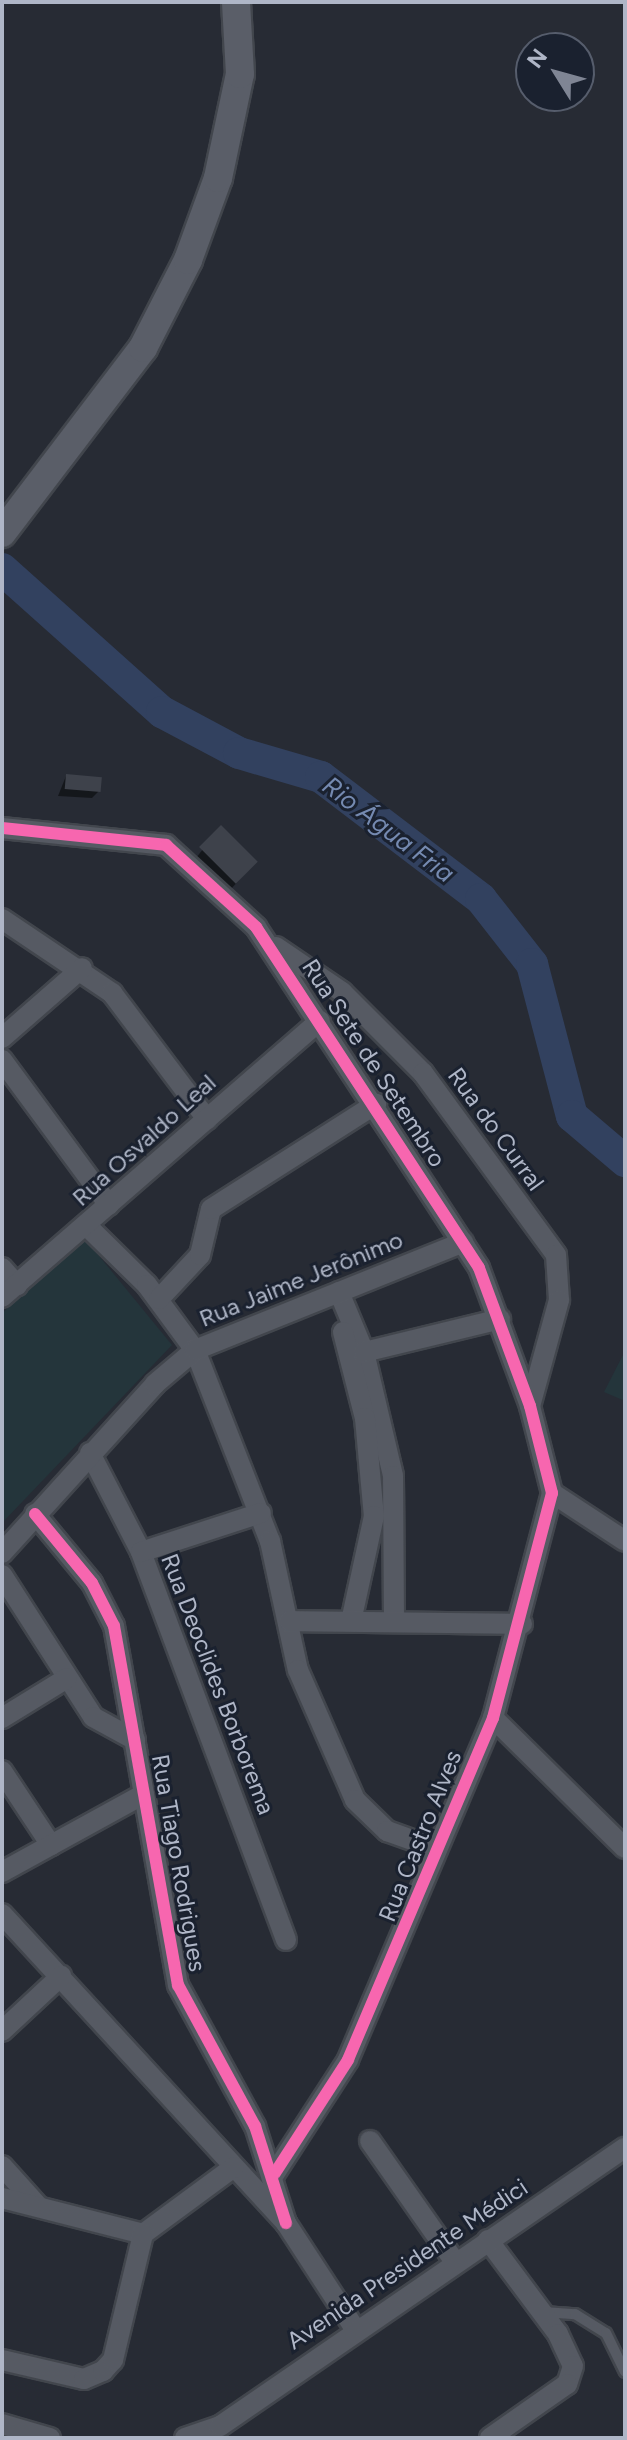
<!DOCTYPE html>
<html>
<head>
<meta charset="utf-8">
<style>
	body { margin:0 }
	#map { position:relative; width:627px; height:2440px; overflow:hidden; background:#272b34; font-family:Figtree,sans-serif }
	div>[style] { position:absolute }
	.green>* { inset:0; background:#24353b }
	.shadow>* { inset:0; background:#0007 }
	.river>* { height:32px; margin:-16px; padding:0 16px; transform-origin:16px; border-radius:16px; background:#32415f }
	.building>* { inset:0; background:#3e424b; transform-origin:0 0 }
	.roads { filter:drop-shadow(2px 0 #42464d) drop-shadow(-2px 0 #42464d) drop-shadow(0 2px #42464d) drop-shadow(0 -2px #42464d) }
	.lane>* { height:10px; margin:-5px; padding:0 5px; transform-origin:5px; border-radius:5px; background:#565a63 }
	.street>* { height:20px; margin:-10px; padding:0 10px; transform-origin:10px; border-radius:10px; background:#565a63 }
	.secondary>* { height:28px; margin:-14px; padding:0 14px; transform-origin:14px; border-radius:14px; background:#5a5e68 }
	.cycleway>* { height:12px; margin:-6px; padding:0 6px; transform-origin:6px; border-radius:6px; background:#f766af }
	span { translate:-50% -50%; white-space:nowrap; text-align:center; line-height:1.15; -webkit-text-stroke:6px #1a212f; paint-order:stroke }
	.street-label { font-size:24px; color:#afb6c7 }
	.water-label { font-size:26px; color:#758ab1; font-style:italic }
	.frame { position:absolute; inset:0; border:4px solid #afb6c7; pointer-events:none }
	.north { position:absolute; left:515px; top:32px; width:80px; height:80px; box-sizing:border-box; background:#1a212f; border:2px solid #565d6c; border-radius:50%; rotate:307deg; font-size:22px; font-weight:700; line-height:32px; text-align:center; color:#afb6c7 }
	.north::after { content:''; display:block; margin:auto; width:28px; height:36px; background:#7f8594; clip-path:polygon(50% 0,100% 100%,50% 72%,0 100%) }
</style>
</head>
<body>
<div id="map">
	<div class="green">
		<div style="clip-path:polygon(86px 1240px,172px 1345px,2px 1523px,2px 1313px)"></div>
		<div style="clip-path:polygon(625px 1351px,625px 1401px,604px 1392px)"></div>
	</div>
	<div class="shadow">
		<div style="clip-path:polygon(66px 776px,99px 791px,92px 798px,58px 796px)"></div>
		<div style="clip-path:polygon(214px 835px,256px 862px,231px 889px,196px 858px)"></div>
	</div>
	<div class="river">
		<div style="left:2px;top:569px;width:215px;rotate:41.8deg"></div>
		<div style="left:162px;top:712px;width:87px;rotate:28deg"></div>
		<div style="left:239px;top:753px;width:85px;rotate:16.3deg"></div>
		<div style="left:321px;top:777px;width:201px;rotate:37.3deg"></div>
		<div style="left:481px;top:899px;width:83px;rotate:51.9deg"></div>
		<div style="left:532px;top:964px;width:157px;rotate:75.3deg"></div>
		<div style="left:572px;top:1116px;width:70px;rotate:40.3deg"></div>
	</div>
	<div class="building">
		<div style="left:66px;top:774px;width:36px;height:15px;rotate:5deg"></div>
		<div style="left:221px;top:825px;width:52px;height:31px;rotate:45deg"></div>
	</div>
	<div class="roads">
		<div class="lane">
			<div style="left:544px;top:2312px;width:31px;rotate:4deg"></div>
			<div style="left:575px;top:2314px;width:36px;rotate:32deg"></div>
			<div style="left:606px;top:2333px;width:43px;rotate:64deg"></div>
		</div>
		<div class="street">
			<div style="left:2px;top:828px;width:165px;rotate:5.9deg"></div>
			<div style="left:166px;top:845px;width:122px;rotate:42.3deg"></div>
			<div style="left:256px;top:927px;width:407px;rotate:56.8deg"></div>
			<div style="left:479px;top:1268px;width:147px;rotate:69.7deg"></div>
			<div style="left:530px;top:1406px;width:90px;rotate:75.8deg"></div>
			<div style="left:552px;top:1493px;width:233px;rotate:104.7deg"></div>
			<div style="left:493px;top:1718px;width:371px;rotate:113deg"></div>
			<div style="left:348px;top:2060px;width:135px;rotate:122.9deg"></div>
			<div style="left:2px;top:919px;width:133px;rotate:33.9deg"></div>
			<div style="left:112px;top:993px;width:158px;rotate:53deg"></div>
			<div style="left:276px;top:947px;width:80px;rotate:34.3deg"></div>
			<div style="left:342px;top:992px;width:115px;rotate:45deg"></div>
			<div style="left:423px;top:1073px;width:225px;rotate:53.8deg"></div>
			<div style="left:556px;top:1255px;width:45px;rotate:86.2deg"></div>
			<div style="left:559px;top:1300px;width:110px;rotate:105.3deg"></div>
			<div style="left:2px;top:1038px;width:106px;rotate:-41.2deg"></div>
			<div style="left:2px;top:1060px;width:180px;rotate:53.6deg"></div>
			<div style="left:87px;top:1226px;width:84px;rotate:44.5deg"></div>
			<div style="left:147px;top:1285px;width:81px;rotate:53.6deg"></div>
			<div style="left:195px;top:1350px;width:205px;rotate:68.6deg"></div>
			<div style="left:270px;top:1541px;width:132px;rotate:77.8deg"></div>
			<div style="left:298px;top:1670px;width:142px;rotate:66.3deg"></div>
			<div style="left:355px;top:1800px;width:45px;rotate:44.1deg"></div>
			<div style="left:387px;top:1831px;width:53px;rotate:19.8deg"></div>
			<div style="left:2px;top:1268px;width:23px;rotate:49deg"></div>
			<div style="left:339px;top:1292px;width:65px;rotate:67.4deg"></div>
			<div style="left:364px;top:1352px;width:127px;rotate:76.8deg"></div>
			<div style="left:393px;top:1476px;width:143px;rotate:89.6deg"></div>
			<div style="left:2px;top:1297px;width:421px;rotate:-41deg"></div>
			<div style="left:159px;top:1299px;width:60px;rotate:-47deg"></div>
			<div style="left:200px;top:1255px;width:47px;rotate:-76.6deg"></div>
			<div style="left:211px;top:1209px;width:196px;rotate:-32.5deg"></div>
			<div style="left:343px;top:1332px;width:89px;rotate:75.7deg"></div>
			<div style="left:365px;top:1418px;width:98px;rotate:84.8deg"></div>
			<div style="left:374px;top:1516px;width:103px;rotate:102.3deg"></div>
			<div style="left:364px;top:1352px;width:140px;rotate:-13.6deg"></div>
			<div style="left:90px;top:1453px;width:111px;rotate:62.7deg"></div>
			<div style="left:141px;top:1552px;width:414px;rotate:69.5deg"></div>
			<div style="left:552px;top:1493px;width:87px;rotate:33.3deg"></div>
			<div style="left:35px;top:1514px;width:89px;rotate:50.4deg"></div>
			<div style="left:92px;top:1583px;width:48px;rotate:62.9deg"></div>
			<div style="left:114px;top:1626px;width:365px;rotate:79.9deg"></div>
			<div style="left:178px;top:1985px;width:161px;rotate:61.4deg"></div>
			<div style="left:255px;top:2126px;width:102px;rotate:72.3deg"></div>
			<div style="left:141px;top:1552px;width:126px;rotate:-18deg"></div>
			<div style="left:2px;top:1553px;width:228px;rotate:-47.8deg"></div>
			<div style="left:155px;top:1384px;width:52px;rotate:-40.4deg"></div>
			<div style="left:195px;top:1350px;width:289px;rotate:-21.9deg"></div>
			<div style="left:2px;top:1575px;width:169px;rotate:57.3deg"></div>
			<div style="left:93px;top:1717px;width:48px;rotate:28.7deg"></div>
			<div style="left:289px;top:1621px;width:233px;rotate:0.7deg"></div>
			<div style="left:2px;top:1718px;width:76px;rotate:-31.6deg"></div>
			<div style="left:493px;top:1718px;width:185px;rotate:44.6deg"></div>
			<div style="left:2px;top:1771px;width:89px;rotate:56.5deg"></div>
			<div style="left:2px;top:1872px;width:162px;rotate:-28.8deg"></div>
			<div style="left:2px;top:1914px;width:420px;rotate:47.4deg"></div>
			<div style="left:286px;top:2223px;width:126px;rotate:56.9deg"></div>
			<div style="left:2px;top:2031px;width:81px;rotate:-43deg"></div>
			<div style="left:370px;top:2141px;width:148px;rotate:54.9deg"></div>
			<div style="left:2px;top:2166px;width:54px;rotate:48deg"></div>
			<div style="left:2px;top:2198px;width:146px;rotate:14.3deg"></div>
			<div style="left:143px;top:2234px;width:113px;rotate:-36.4deg"></div>
			<div style="left:488px;top:2240px;width:117px;rotate:53.3deg"></div>
			<div style="left:558px;top:2334px;width:35px;rotate:65deg"></div>
			<div style="left:573px;top:2366px;width:19px;rotate:108deg"></div>
			<div style="left:567px;top:2384px;width:94px;rotate:145deg"></div>
			<div style="left:2px;top:2360px;width:84px;rotate:13deg"></div>
			<div style="left:84px;top:2379px;width:21px;rotate:-23deg"></div>
			<div style="left:103px;top:2371px;width:15px;rotate:-48deg"></div>
			<div style="left:113px;top:2360px;width:130px;rotate:-76.6deg"></div>
			<div style="left:2px;top:2424px;width:50px;rotate:16.3deg"></div>
			<div style="left:185px;top:2438px;width:37px;rotate:-19deg"></div>
			<div style="left:220px;top:2426px;width:491px;rotate:-34.5deg"></div>
		</div>
		<div class="secondary">
			<div style="left:2px;top:533px;width:233px;rotate:-52.7deg"></div>
			<div style="left:143px;top:348px;width:99px;rotate:-62.9deg"></div>
			<div style="left:188px;top:260px;width:87px;rotate:-69.9deg"></div>
			<div style="left:218px;top:178px;width:106px;rotate:-78.1deg"></div>
			<div style="left:240px;top:74px;width:72px;rotate:-93.2deg"></div>
		</div>
	</div>
	<div class="cycleway">
		<div style="left:2px;top:828px;width:165px;rotate:5.9deg"></div>
		<div style="left:166px;top:845px;width:122px;rotate:42.3deg"></div>
		<div style="left:256px;top:927px;width:407px;rotate:56.8deg"></div>
		<div style="left:479px;top:1268px;width:147px;rotate:69.7deg"></div>
		<div style="left:530px;top:1406px;width:90px;rotate:75.8deg"></div>
		<div style="left:552px;top:1493px;width:233px;rotate:104.7deg"></div>
		<div style="left:493px;top:1718px;width:371px;rotate:113deg"></div>
		<div style="left:348px;top:2060px;width:135px;rotate:122.9deg"></div>
		<div style="left:35px;top:1514px;width:89px;rotate:50.4deg"></div>
		<div style="left:92px;top:1583px;width:48px;rotate:62.9deg"></div>
		<div style="left:114px;top:1626px;width:365px;rotate:79.9deg"></div>
		<div style="left:178px;top:1985px;width:161px;rotate:61.4deg"></div>
		<div style="left:255px;top:2126px;width:102px;rotate:72.3deg"></div>
	</div>
	<div class="street-label">
		<span style="left:374px;top:1063px;rotate:57deg">Rua Sete de Setembro</span>
		<span style="left:496px;top:1129px;rotate:54deg">Rua do Curral</span>
		<span style="left:144px;top:1140px;rotate:-42deg">Rua Osvaldo Leal</span>
		<span style="left:301px;top:1279px;rotate:-22deg">Rua Jaime Jerônimo</span>
		<span style="left:218px;top:1684px;rotate:69deg">Rua Deoclides Borborema</span>
		<span style="left:420px;top:1836px;rotate:-68deg">Rua Castro Alves</span>
		<span style="left:179px;top:1863px;rotate:80deg">Rua Tiago Rodrigues</span>
		<span style="left:407px;top:2264px;rotate:-34deg">Avenida Presidente Médici</span>
	</div>
	<div class="water-label">
		<span style="left:388px;top:830px;rotate:37deg">Rio Água Fria</span>
	</div>
	<div class="frame"></div>
	<div class="north">N</div>
</div>
</body>
</html>
